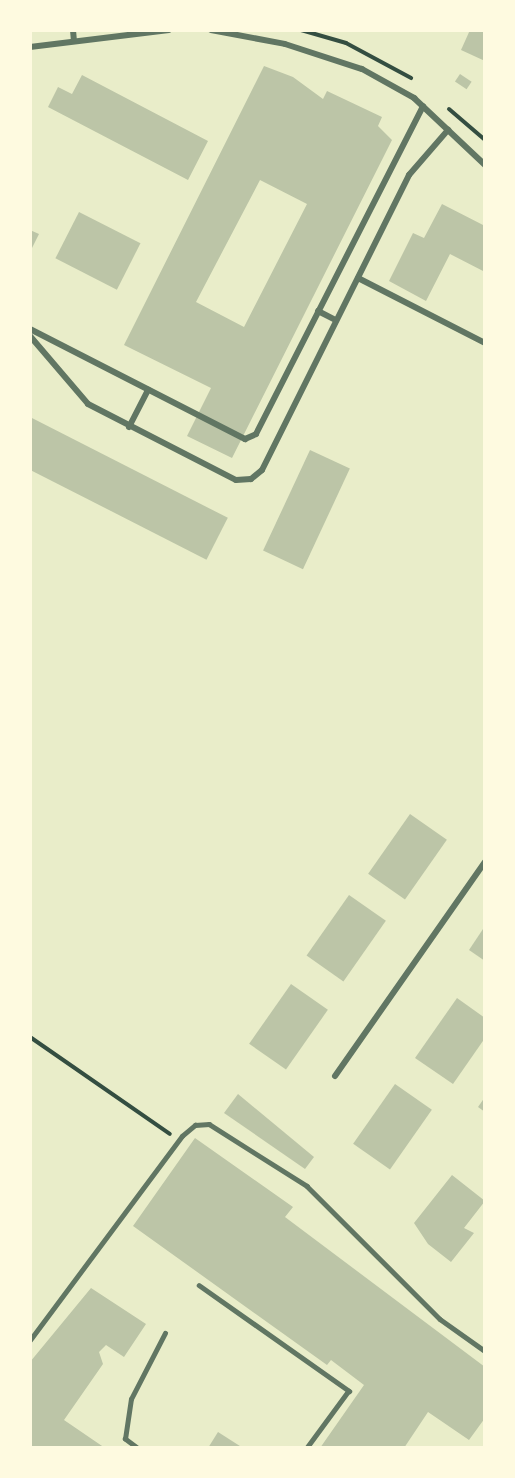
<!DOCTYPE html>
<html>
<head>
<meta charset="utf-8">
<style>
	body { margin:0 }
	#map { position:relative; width:515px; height:1478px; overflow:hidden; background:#e9edc9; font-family:"Nunito Sans",sans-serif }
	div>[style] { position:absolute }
	.building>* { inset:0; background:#bcc5a7; transform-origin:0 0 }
	.path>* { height:4px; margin:-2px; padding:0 2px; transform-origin:2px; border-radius:2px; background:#344e41 }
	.service>* { height:4.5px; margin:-2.25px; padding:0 2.25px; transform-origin:2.25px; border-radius:2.25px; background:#617663 }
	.minor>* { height:6px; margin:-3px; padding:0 3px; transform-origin:3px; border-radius:3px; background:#617663 }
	span { translate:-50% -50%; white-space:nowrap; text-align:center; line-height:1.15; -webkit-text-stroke:4.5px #fefae0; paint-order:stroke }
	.frame { position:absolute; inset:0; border:32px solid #fefae0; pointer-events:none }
</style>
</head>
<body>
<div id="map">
	<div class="building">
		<div style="clip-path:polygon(470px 30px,485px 30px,485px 61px,461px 50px)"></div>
		<div style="clip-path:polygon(evenodd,264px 66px,293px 77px,323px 99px,327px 91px,382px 117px,378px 126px,392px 140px,232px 458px,187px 436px,211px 388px,124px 345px,264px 66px,260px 180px,307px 204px,244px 327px,196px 302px,260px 180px)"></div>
		<div style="left:460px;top:74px;width:14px;height:9px;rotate:34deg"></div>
		<div style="clip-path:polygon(82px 75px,208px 141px,188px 180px,48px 107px,58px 87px,72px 94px)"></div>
		<div style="clip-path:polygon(442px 204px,485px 226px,485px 281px,485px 272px,450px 254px,426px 301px,389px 281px,413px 233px,424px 238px)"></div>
		<div style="left:79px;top:212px;width:69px;height:52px;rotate:27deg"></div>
		<div style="clip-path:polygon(30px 230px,39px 234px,30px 252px)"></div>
		<div style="left:30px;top:417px;width:222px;height:47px;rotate:27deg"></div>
		<div style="left:310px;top:450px;width:44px;height:111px;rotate:25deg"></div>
		<div style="left:410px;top:814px;width:45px;height:73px;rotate:35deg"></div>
		<div style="left:349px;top:895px;width:45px;height:74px;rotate:35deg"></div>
		<div style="clip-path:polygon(483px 929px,485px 931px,485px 961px,469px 950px)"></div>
		<div style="left:291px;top:984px;width:45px;height:73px;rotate:35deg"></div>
		<div style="clip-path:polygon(457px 998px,485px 1018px,485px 1038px,453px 1084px,415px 1058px)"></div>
		<div style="left:395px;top:1084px;width:45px;height:73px;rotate:35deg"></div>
		<div style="clip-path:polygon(238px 1094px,314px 1157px,305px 1169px,224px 1113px)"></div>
		<div style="clip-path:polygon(485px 1097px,485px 1112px,478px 1107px)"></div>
		<div style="clip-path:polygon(195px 1138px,293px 1207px,285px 1217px,485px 1367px,485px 1418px,469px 1440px,428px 1412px,404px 1448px,320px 1448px,364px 1385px,331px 1360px,327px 1365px,133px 1226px)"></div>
		<div style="clip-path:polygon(452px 1175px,485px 1201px,464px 1228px,474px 1233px,451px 1262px,428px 1244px,414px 1223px)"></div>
		<div style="clip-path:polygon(91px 1288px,146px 1324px,124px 1357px,106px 1345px,99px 1352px,103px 1364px,64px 1420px,105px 1448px,30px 1448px,30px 1362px)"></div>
		<div style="clip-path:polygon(218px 1432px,243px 1448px,208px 1448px)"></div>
	</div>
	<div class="path">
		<div style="left:301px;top:30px;width:47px;rotate:16.1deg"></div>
		<div style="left:346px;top:43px;width:74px;rotate:28.3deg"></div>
		<div style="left:449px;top:109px;width:48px;rotate:40.7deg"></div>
		<div style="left:30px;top:1037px;width:170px;rotate:34.7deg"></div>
	</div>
	<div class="service">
		<div style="left:199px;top:1285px;width:184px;rotate:35.2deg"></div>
		<div style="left:349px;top:1391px;width:71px;rotate:126.4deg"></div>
		<div style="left:30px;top:1340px;width:254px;rotate:-53.3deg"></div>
		<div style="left:182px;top:1136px;width:17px;rotate:-40deg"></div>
		<div style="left:195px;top:1125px;width:14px;rotate:-4deg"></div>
		<div style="left:209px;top:1124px;width:116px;rotate:32.3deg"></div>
		<div style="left:307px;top:1186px;width:188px;rotate:45deg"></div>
		<div style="left:440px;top:1319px;width:55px;rotate:35.4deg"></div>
		<div style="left:137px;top:1448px;width:15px;rotate:-143deg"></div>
		<div style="left:125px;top:1439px;width:40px;rotate:-81.5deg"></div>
		<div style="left:131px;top:1399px;width:74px;rotate:-62.7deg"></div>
	</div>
	<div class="minor">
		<div style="left:73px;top:30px;width:11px;rotate:85deg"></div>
		<div style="left:211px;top:30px;width:75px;rotate:10.7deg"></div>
		<div style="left:285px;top:44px;width:81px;rotate:18deg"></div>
		<div style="left:362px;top:69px;width:60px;rotate:29.1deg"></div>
		<div style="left:414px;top:98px;width:98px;rotate:43.3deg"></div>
		<div style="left:30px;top:47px;width:140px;rotate:-7deg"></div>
		<div style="left:358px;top:278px;width:143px;rotate:27.1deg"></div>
		<div style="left:318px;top:311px;width:20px;rotate:27deg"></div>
		<div style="left:30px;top:329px;width:242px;rotate:27.1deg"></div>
		<div style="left:245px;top:439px;width:12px;rotate:-24deg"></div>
		<div style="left:256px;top:434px;width:368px;rotate:-63deg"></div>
		<div style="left:30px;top:336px;width:89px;rotate:49.5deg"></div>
		<div style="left:88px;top:404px;width:166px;rotate:27.2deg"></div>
		<div style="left:236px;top:480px;width:15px;rotate:-4deg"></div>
		<div style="left:251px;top:479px;width:14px;rotate:-39deg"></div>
		<div style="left:262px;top:470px;width:330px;rotate:-63.5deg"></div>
		<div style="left:409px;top:175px;width:60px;rotate:-49.1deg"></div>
		<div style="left:129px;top:427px;width:42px;rotate:-62.8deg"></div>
		<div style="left:335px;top:1076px;width:261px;rotate:-55deg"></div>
	</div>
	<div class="frame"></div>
</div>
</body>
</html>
